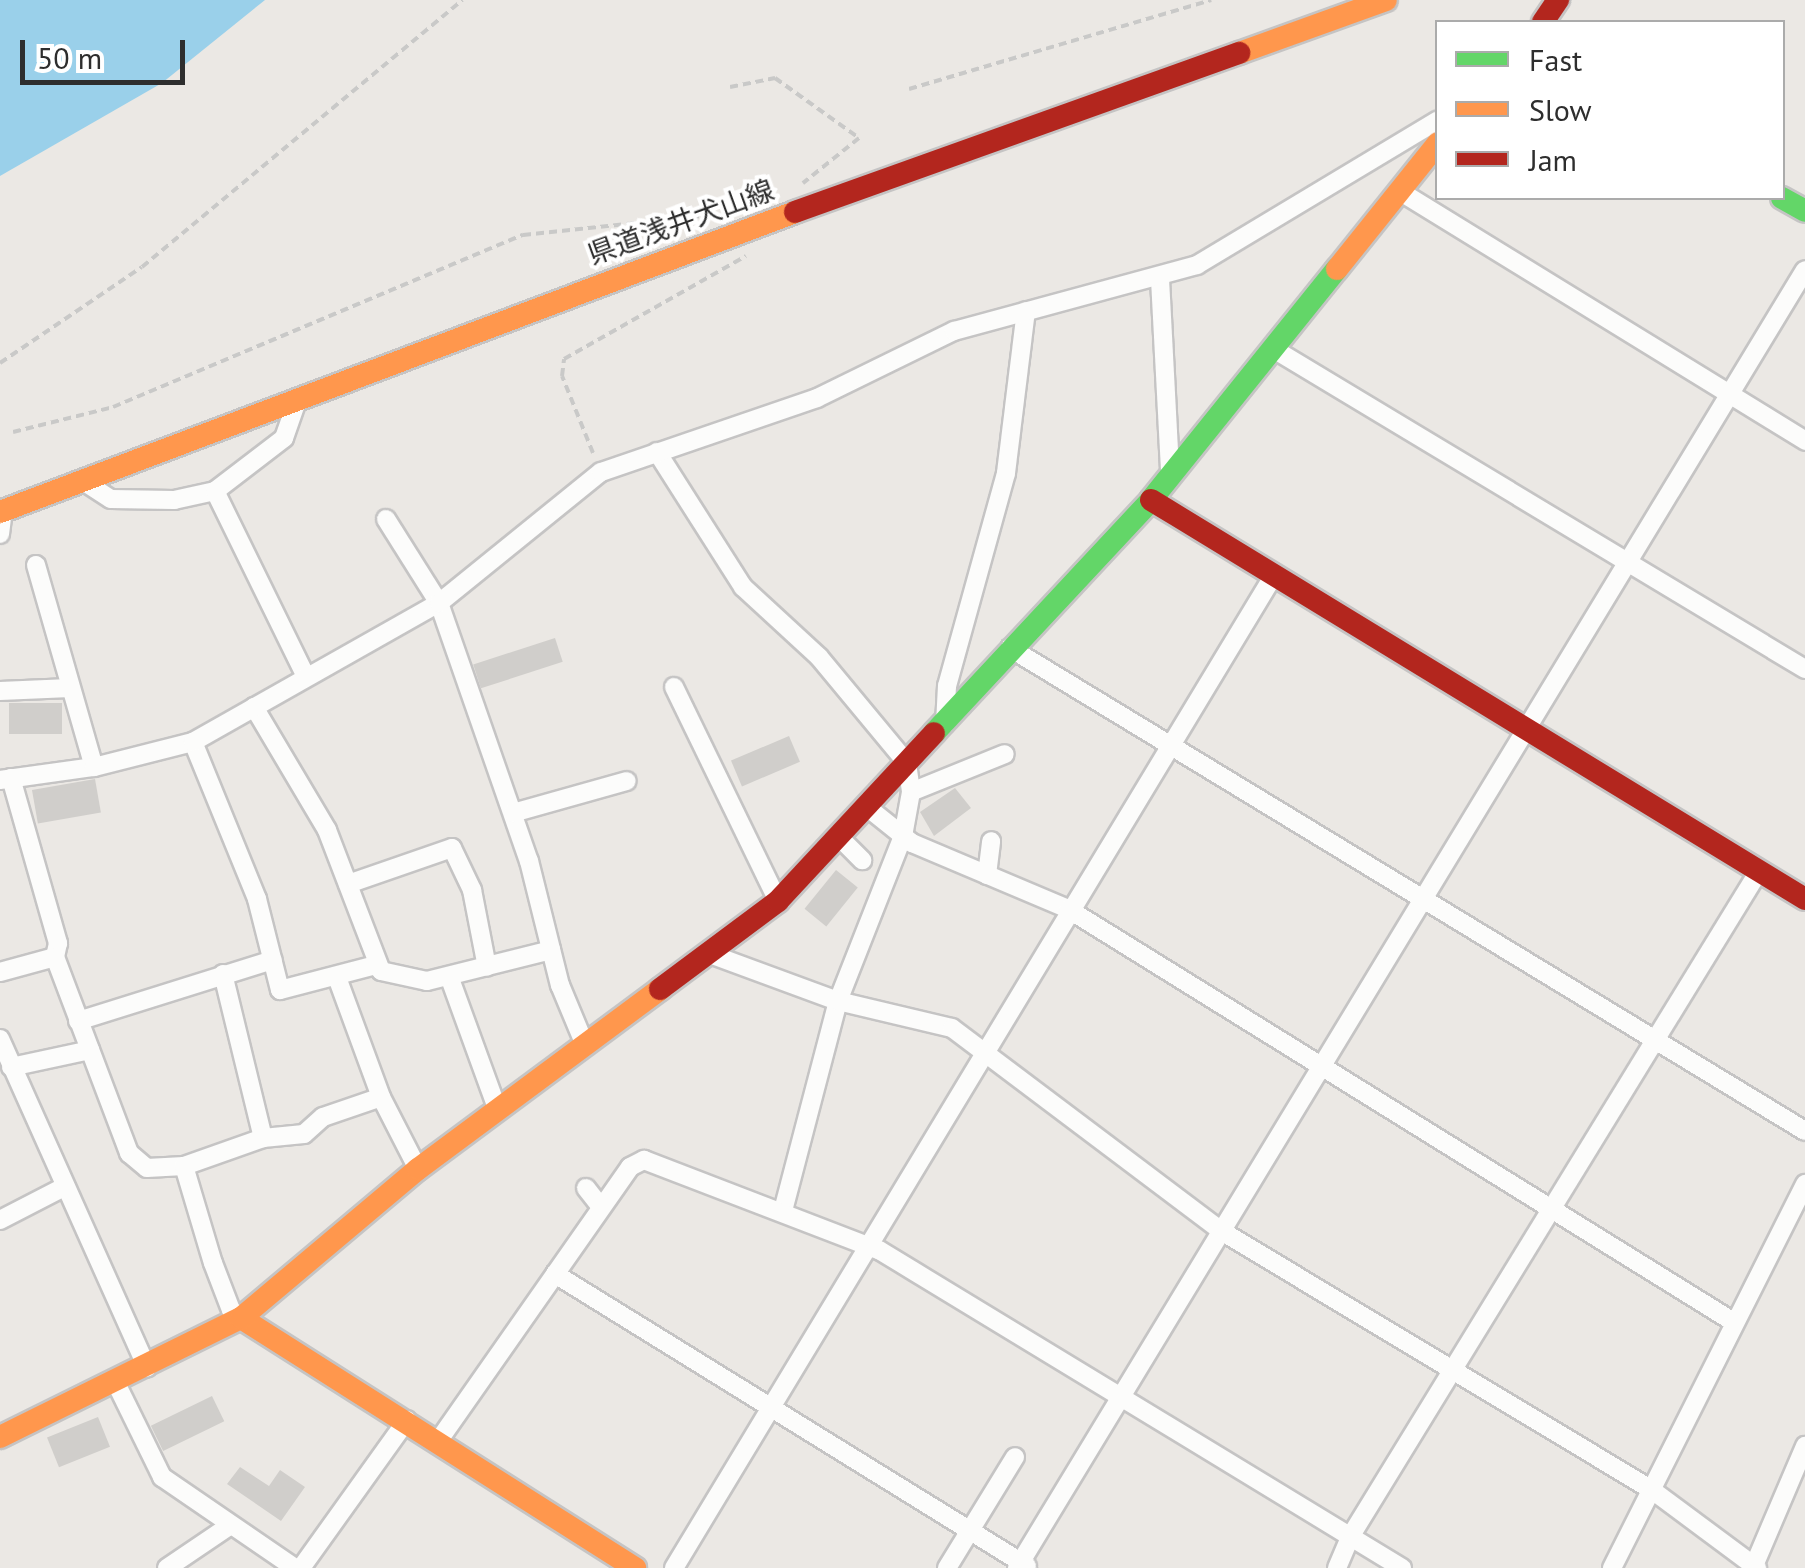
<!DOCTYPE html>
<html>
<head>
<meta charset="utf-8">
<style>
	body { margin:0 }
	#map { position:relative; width:1805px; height:1568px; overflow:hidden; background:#ebe8e4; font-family:"PT Sans","Noto Sans JP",sans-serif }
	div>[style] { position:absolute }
	.water>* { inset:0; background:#9ad0ea }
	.building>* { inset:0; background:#d0cecb; transform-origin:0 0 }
	.path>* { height:4px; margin-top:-2px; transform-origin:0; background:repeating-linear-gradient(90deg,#c9c9c8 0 8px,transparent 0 13px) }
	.roads { filter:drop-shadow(2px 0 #c5c4c4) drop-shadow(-2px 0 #c5c4c4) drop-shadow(0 2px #c5c4c4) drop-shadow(0 -2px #c5c4c4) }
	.street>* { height:18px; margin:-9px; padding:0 9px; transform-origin:9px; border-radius:9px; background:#fcfcfb }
	.fast>* { height:22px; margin:-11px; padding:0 11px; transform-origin:11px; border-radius:11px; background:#63d668 }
	.slow>* { height:22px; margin:-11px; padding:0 11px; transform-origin:11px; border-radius:11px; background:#ff974d }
	.jam>* { height:22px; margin:-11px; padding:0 11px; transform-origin:11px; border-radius:11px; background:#b3261e }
	span { translate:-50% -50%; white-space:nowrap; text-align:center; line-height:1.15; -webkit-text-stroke:8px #fff; paint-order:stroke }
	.street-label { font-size:28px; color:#2e2e2e }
	.legend { position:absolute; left:1435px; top:20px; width:350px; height:180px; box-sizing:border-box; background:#fff; border:2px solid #ababab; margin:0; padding:12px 18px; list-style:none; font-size:30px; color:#2e2e2e }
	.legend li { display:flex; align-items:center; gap:20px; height:50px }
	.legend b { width:50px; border:2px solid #ababab }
	.scale { position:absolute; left:20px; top:40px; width:165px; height:45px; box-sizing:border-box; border:5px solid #2e2e2e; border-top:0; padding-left:12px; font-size:30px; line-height:35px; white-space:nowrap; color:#2e2e2e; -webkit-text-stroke:8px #fff; paint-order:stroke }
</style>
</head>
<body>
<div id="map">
	<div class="water">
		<div style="clip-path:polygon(0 0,265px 0,162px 83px,0 176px)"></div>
	</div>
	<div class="building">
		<div style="left:555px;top:638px;width:25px;height:86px;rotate:72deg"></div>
		<div style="left:9px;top:703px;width:53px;height:31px"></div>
		<div style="left:789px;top:736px;width:28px;height:63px;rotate:67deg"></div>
		<div style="left:95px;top:779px;width:34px;height:64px;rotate:80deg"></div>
		<div style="clip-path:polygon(955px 788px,971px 808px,934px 836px,920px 812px)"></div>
		<div style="left:836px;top:870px;width:28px;height:50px;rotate:39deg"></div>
		<div style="left:212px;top:1396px;width:28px;height:68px;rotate:64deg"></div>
		<div style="left:98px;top:1417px;width:32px;height:55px;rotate:68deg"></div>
		<div style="clip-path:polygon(240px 1467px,269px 1486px,280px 1470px,305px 1487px,281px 1521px,227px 1484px)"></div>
	</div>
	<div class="path">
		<div style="left:730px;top:87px;width:46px;rotate:-11.3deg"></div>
		<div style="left:775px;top:78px;width:103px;rotate:35.5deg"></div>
		<div style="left:859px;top:138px;width:72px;rotate:141.2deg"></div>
		<div style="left:909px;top:89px;width:315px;rotate:-16.4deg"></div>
		<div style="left:0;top:363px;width:171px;rotate:-34.1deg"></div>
		<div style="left:142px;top:267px;width:417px;rotate:-39.8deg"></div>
		<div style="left:13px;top:432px;width:103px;rotate:-14deg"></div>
		<div style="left:113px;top:407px;width:445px;rotate:-22.8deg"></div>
		<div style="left:523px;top:235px;width:189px;rotate:-6.1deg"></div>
		<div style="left:593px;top:453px;width:83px;rotate:-111.9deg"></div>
		<div style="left:562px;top:376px;width:17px;rotate:-83deg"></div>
		<div style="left:564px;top:359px;width:209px;rotate:-29.5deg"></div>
	</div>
	<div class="roads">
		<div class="street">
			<div style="left:1401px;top:192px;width:475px;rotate:31.6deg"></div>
			<div style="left:1160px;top:279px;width:194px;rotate:87deg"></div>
			<div style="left:1272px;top:348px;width:622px;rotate:31.06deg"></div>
			<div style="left:657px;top:452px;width:160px;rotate:57.5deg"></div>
			<div style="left:743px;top:587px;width:103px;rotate:42.6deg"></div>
			<div style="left:819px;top:657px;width:138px;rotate:50.3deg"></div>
			<div style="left:907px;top:763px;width:29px;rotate:82deg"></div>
			<div style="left:911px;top:792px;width:45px;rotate:100.3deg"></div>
			<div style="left:903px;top:836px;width:177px;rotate:111.5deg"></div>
			<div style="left:838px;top:1001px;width:217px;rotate:104.7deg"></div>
			<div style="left:83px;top:481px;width:33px;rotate:33deg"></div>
			<div style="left:111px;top:499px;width:63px;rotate:0.9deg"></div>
			<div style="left:174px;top:500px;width:42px;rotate:-12.4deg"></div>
			<div style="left:215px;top:491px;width:207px;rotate:63.9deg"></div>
			<div style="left:215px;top:491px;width:87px;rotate:-37.5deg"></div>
			<div style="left:284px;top:438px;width:42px;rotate:-70.7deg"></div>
			<div style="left:386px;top:519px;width:99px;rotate:57.8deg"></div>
			<div style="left:439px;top:603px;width:273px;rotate:70.8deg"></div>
			<div style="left:529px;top:861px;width:128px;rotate:76deg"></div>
			<div style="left:560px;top:985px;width:65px;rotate:67.4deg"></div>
			<div style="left:0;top:534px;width:23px;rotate:-83deg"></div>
			<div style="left:36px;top:565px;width:210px;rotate:74deg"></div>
			<div style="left:1010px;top:648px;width:930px;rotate:31.28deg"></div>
			<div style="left:674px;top:687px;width:238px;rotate:64.1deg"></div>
			<div style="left:0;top:691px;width:70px;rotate:-2.5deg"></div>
			<div style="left:254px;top:707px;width:143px;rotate:59.3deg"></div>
			<div style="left:327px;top:830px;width:151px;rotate:69deg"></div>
			<div style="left:381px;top:971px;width:47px;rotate:12.3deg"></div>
			<div style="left:427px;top:981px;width:128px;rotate:-14deg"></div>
			<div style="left:945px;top:724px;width:38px;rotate:-87deg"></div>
			<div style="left:947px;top:686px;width:221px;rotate:-74.5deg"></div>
			<div style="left:1006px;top:473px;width:163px;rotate:-83deg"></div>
			<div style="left:193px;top:742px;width:170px;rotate:67.8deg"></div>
			<div style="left:257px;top:899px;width:94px;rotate:75.8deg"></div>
			<div style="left:280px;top:990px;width:99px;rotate:-14.6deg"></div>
			<div style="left:11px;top:778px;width:172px;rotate:74.1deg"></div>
			<div style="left:58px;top:943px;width:14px;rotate:102deg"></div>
			<div style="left:55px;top:957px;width:210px;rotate:69.3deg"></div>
			<div style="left:129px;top:1153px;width:23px;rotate:40deg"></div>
			<div style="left:147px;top:1168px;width:37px;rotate:-3deg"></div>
			<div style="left:184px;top:1166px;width:101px;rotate:73.4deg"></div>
			<div style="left:213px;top:1263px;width:50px;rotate:69deg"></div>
			<div style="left:231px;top:1310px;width:13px;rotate:39deg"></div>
			<div style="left:0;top:780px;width:95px;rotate:-7.9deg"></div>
			<div style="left:94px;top:767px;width:102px;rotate:-14.2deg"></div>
			<div style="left:193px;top:742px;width:283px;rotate:-29.5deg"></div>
			<div style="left:439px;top:603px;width:208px;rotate:-39deg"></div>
			<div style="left:601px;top:472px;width:228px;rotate:-18.9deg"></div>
			<div style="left:817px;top:398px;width:153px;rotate:-26.1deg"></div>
			<div style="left:954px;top:331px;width:252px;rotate:-15.2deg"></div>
			<div style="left:1197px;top:265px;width:281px;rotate:-31deg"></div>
			<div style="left:911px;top:792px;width:101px;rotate:-22deg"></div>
			<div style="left:867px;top:807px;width:58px;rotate:38.7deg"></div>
			<div style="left:912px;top:843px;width:169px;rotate:22.9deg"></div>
			<div style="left:1068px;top:909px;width:781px;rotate:31.82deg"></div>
			<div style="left:513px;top:813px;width:118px;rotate:-15.7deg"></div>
			<div style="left:839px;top:837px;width:33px;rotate:45deg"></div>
			<div style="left:987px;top:875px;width:34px;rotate:-83deg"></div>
			<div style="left:348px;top:884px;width:110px;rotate:-19.1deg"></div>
			<div style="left:452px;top:848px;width:47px;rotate:64.5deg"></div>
			<div style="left:472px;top:890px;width:78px;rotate:79deg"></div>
			<div style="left:710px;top:954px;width:136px;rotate:20.2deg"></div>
			<div style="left:838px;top:1001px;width:117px;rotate:13.3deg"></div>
			<div style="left:952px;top:1028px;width:339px;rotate:37deg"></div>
			<div style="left:1223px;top:1232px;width:501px;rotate:31.02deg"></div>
			<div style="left:1652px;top:1490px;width:131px;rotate:36.6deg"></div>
			<div style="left:0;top:972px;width:57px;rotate:-15.3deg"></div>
			<div style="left:223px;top:974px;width:169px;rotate:76.3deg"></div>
			<div style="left:449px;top:976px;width:140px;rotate:70deg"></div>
			<div style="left:338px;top:980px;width:125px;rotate:69.8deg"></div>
			<div style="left:381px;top:1097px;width:81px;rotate:62.8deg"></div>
			<div style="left:78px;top:1021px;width:204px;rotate:-17.4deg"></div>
			<div style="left:0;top:1039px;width:360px;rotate:65.9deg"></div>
			<div style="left:11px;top:1067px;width:81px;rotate:-12.1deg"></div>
			<div style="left:184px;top:1166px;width:84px;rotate:-19.5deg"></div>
			<div style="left:263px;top:1138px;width:41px;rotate:-5.6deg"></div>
			<div style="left:304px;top:1134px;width:25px;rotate:-42deg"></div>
			<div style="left:323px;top:1117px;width:61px;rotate:-19deg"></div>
			<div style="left:586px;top:1188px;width:24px;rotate:52deg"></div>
			<div style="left:0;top:1220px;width:72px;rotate:-27.3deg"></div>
			<div style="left:555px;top:1274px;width:555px;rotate:31.74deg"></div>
			<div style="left:116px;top:1383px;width:105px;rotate:63.9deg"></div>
			<div style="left:162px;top:1477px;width:161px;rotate:34.4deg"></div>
			<div style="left:439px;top:1440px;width:333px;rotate:-55deg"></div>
			<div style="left:630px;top:1167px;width:16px;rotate:-27deg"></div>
			<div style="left:644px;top:1160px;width:252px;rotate:21deg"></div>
			<div style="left:879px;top:1250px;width:612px;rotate:31.3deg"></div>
			<div style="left:167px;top:1568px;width:75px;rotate:-34.1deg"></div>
			<div style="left:301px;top:1568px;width:182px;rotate:-54.4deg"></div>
			<div style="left:674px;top:1568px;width:1160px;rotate:-58.86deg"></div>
			<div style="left:947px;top:1568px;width:130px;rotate:-58.5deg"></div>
			<div style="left:1017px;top:1568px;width:1518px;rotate:-58.74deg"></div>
			<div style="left:1337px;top:1568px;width:34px;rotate:-67deg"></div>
			<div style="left:1350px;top:1537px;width:782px;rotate:-58.45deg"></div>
			<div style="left:1612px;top:1568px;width:430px;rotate:-63.3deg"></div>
			<div style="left:1753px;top:1568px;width:133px;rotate:-66.9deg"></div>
		</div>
		<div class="fast">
			<div style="left:1782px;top:198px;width:26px;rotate:29deg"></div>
			<div style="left:934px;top:733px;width:318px;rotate:-47deg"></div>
			<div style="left:1151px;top:500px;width:297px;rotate:-51.2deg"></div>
		</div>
		<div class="slow">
			<div style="left:1239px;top:53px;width:156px;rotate:-19.8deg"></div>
			<div style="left:1337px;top:269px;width:161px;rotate:-51.3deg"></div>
			<div style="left:0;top:512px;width:850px;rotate:-20.67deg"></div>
			<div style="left:241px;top:1318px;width:467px;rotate:32.4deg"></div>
			<div style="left:0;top:1437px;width:269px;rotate:-26.3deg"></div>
			<div style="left:241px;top:1318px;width:231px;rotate:-40.1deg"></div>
			<div style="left:418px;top:1169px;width:302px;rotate:-36.6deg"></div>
		</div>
		<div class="jam">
			<div style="left:1543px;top:22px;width:27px;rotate:-56deg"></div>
			<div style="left:795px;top:212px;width:472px;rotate:-19.7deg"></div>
			<div style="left:1151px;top:500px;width:766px;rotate:31.39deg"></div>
			<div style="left:660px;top:989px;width:147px;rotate:-36.7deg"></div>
			<div style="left:778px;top:901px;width:229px;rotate:-47.1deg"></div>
		</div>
	</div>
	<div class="street-label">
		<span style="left:681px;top:222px;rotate:-20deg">県道浅井犬山線</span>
	</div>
	<ul class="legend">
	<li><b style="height:12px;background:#63d668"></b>Fast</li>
	<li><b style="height:12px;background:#ff974d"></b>Slow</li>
	<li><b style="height:12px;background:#b3261e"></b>Jam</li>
	</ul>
	<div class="scale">50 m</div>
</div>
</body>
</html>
